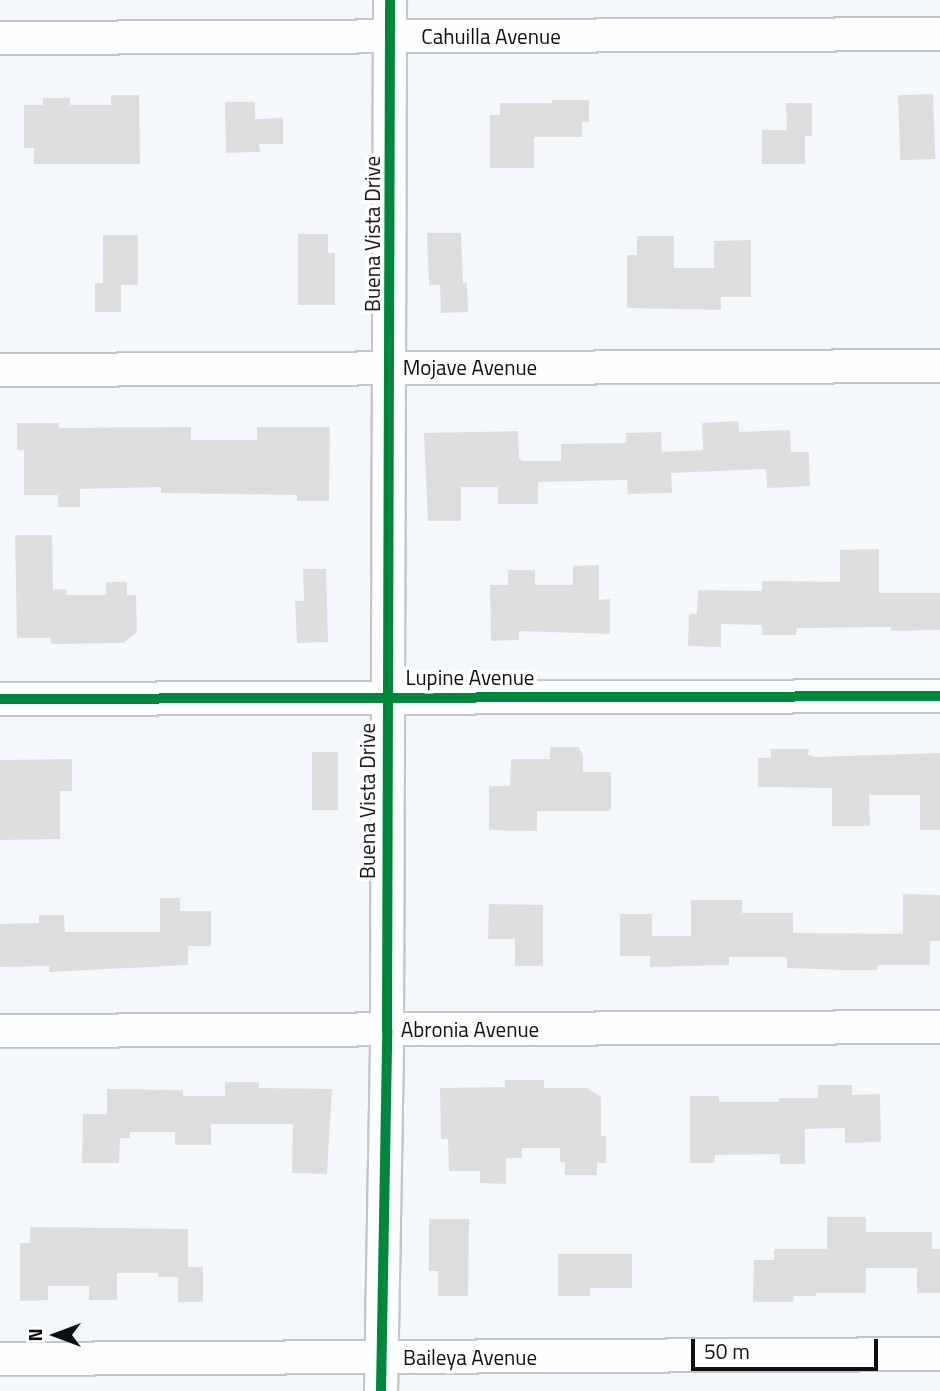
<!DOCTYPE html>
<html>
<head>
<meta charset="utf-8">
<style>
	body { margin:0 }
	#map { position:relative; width:940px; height:1391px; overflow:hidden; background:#f4f8fc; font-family:"Titillium Web",sans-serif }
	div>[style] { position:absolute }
	.building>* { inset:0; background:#ddddde; transform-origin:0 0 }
	.roads { filter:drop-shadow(2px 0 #c4c6c9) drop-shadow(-2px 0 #c4c6c9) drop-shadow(0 2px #c4c6c9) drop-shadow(0 -2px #c4c6c9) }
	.minor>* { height:32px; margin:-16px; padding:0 16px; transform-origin:16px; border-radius:16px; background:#fdfeff }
	.cycleway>* { height:10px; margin:-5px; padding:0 5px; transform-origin:5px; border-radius:5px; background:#00873e }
	span { translate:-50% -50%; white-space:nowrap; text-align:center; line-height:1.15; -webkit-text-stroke:7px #fff; paint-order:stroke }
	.street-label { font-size:21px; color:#0d0f11 }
	.north { position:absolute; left:21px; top:1300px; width:70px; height:70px; -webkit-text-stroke:5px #fff; paint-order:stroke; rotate:270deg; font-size:19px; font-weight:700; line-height:28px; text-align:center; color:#0d0f11 }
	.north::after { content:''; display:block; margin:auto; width:24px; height:32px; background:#0d0f11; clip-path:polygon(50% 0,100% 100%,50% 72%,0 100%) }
	.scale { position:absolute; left:691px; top:1339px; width:187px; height:32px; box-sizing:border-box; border:4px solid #0d0f11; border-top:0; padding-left:9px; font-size:21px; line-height:24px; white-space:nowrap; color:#0d0f11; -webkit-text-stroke:5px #fff; paint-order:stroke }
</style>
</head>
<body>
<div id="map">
	<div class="building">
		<div style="left:933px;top:94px;width:65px;height:35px;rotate:88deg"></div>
		<div style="clip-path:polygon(111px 95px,139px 95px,140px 164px,34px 164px,34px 148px,24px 148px,24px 105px,43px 105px,43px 98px,70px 98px,70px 105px,111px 105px)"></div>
		<div style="clip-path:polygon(552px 100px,589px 100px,589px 122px,582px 122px,582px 137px,534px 137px,534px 168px,490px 168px,490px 115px,500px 115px,500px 103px,552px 103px)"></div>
		<div style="clip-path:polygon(225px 102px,255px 102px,255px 119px,283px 118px,283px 144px,259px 144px,260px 152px,226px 153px)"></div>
		<div style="clip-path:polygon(786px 103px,812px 103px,812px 136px,805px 136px,805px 164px,762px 164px,762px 130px,787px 130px)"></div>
		<div style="clip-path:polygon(427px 233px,461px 233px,463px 283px,467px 283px,468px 312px,441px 313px,440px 285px,429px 285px)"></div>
		<div style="clip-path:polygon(298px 234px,328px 234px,328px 253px,335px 253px,335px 305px,298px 305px)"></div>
		<div style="clip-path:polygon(103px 235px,138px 235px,138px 285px,121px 285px,121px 312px,95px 312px,95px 283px,103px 283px)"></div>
		<div style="clip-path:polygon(637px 236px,674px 236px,674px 268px,714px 268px,714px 241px,751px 240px,751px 297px,721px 297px,721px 310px,627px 308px,627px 255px,637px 255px)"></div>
		<div style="clip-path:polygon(738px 421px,739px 432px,790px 430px,791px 452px,809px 452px,810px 486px,767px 488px,766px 469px,671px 473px,672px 493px,628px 494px,627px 480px,538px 482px,538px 504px,498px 504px,498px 487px,461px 487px,461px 521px,428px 521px,424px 433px,518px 431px,519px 458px,522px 461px,561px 461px,561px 444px,626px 443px,626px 433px,661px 432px,662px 452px,703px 450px,702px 423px)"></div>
		<div style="clip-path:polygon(17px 423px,59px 423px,59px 428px,191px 427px,191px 440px,257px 440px,257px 427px,330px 427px,329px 501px,297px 501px,297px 495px,161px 493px,161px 487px,80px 489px,80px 507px,58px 507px,58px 495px,24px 495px,24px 450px,17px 450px)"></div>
		<div style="clip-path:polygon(15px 535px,52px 535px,53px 590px,67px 589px,67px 595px,106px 595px,106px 582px,127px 582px,127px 595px,136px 595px,137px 632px,123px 643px,51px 644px,51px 638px,17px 638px)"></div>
		<div style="clip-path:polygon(879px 549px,879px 593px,940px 593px,940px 630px,891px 631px,891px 627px,797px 628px,796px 635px,762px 635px,762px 625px,721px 624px,721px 647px,688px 646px,689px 614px,697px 614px,698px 590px,762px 591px,762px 581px,840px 582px,840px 550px)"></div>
		<div style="clip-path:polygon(599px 565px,599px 600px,610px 599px,610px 634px,519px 631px,519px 640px,491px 641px,490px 585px,508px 585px,508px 570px,535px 570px,535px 585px,573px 585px,573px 566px)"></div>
		<div style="clip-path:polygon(303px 569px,326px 569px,328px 642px,297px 643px,295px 601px,304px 601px)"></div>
		<div style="clip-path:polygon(550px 747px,579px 747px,583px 756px,583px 772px,611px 772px,611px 811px,537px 811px,537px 831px,489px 830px,489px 786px,510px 786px,511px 759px,550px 759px)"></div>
		<div style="clip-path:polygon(771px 749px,809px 749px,808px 755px,815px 757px,940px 753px,940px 830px,920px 830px,920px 795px,869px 795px,870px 826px,832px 826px,832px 788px,758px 787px,758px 758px,771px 758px)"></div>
		<div style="left:312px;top:752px;width:26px;height:58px"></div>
		<div style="clip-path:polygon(72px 759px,72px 791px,60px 791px,60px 839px,0 840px,0 760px)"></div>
		<div style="clip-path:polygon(903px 894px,940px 895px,940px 941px,930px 941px,930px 965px,877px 965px,877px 970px,843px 970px,787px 968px,787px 957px,729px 957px,729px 965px,650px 967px,650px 956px,620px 956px,620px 914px,652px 914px,652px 936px,691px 936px,691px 900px,742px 900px,742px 913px,793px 913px,793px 933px,903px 934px)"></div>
		<div style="clip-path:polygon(160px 898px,180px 898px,180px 911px,211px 911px,211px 946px,188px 946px,188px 965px,49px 972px,49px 966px,0 967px,0 924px,39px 923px,39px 915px,64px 915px,65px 932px,160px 932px)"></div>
		<div style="clip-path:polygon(489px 904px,543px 905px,543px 966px,515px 966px,515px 939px,488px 939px)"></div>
		<div style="clip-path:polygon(505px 1080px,544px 1080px,544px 1088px,587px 1088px,601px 1097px,601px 1136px,606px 1136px,606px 1163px,597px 1163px,597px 1175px,565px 1175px,565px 1162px,560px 1162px,560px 1148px,522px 1148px,522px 1158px,506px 1158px,506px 1184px,480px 1183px,480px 1171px,449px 1171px,448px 1139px,441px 1139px,440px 1088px,505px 1087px)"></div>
		<div style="clip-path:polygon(225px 1082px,259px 1082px,259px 1088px,332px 1089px,327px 1174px,292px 1173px,293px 1124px,211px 1124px,211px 1145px,175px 1145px,175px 1132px,130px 1132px,130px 1138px,120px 1138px,119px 1163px,82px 1163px,83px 1114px,107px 1114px,107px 1089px,183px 1090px,183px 1096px,225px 1096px)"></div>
		<div style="clip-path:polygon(818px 1085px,852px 1085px,852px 1095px,880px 1094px,881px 1142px,845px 1143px,845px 1128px,805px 1129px,805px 1164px,780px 1164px,780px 1154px,715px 1155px,715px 1163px,690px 1163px,690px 1096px,719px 1096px,719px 1102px,779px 1102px,779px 1098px,818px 1098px)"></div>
		<div style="clip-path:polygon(827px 1217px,866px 1217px,866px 1232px,932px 1232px,932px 1249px,940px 1249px,940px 1293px,917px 1293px,917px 1268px,866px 1268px,866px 1293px,816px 1293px,816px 1296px,794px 1296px,793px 1302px,753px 1302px,754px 1260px,774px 1260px,774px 1249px,827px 1249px)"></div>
		<div style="clip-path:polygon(429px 1219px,469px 1219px,468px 1296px,438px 1296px,438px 1271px,429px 1271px)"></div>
		<div style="clip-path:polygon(30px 1227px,188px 1229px,188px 1267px,203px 1267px,203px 1302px,178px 1302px,178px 1277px,158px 1277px,158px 1273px,117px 1273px,117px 1300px,89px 1300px,89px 1286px,48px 1286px,48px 1300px,20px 1301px,20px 1243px,30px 1243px)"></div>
		<div style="clip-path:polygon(558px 1254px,632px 1254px,632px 1288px,590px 1288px,590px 1296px,558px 1296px)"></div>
	</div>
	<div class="roads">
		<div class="minor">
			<div style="left:0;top:38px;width:940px;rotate:-0.24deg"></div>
			<div style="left:0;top:370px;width:940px;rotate:-0.24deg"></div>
			<div style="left:0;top:699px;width:940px;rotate:-0.18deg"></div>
			<div style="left:0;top:1031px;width:940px;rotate:-0.24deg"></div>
			<div style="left:0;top:1359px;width:940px;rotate:-0.3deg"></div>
			<div style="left:381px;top:1391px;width:361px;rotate:-89deg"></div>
			<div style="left:387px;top:1030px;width:1030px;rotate:-89.83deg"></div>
		</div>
	</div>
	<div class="cycleway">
		<div style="left:0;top:699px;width:940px;rotate:-0.18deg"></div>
		<div style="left:381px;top:1391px;width:361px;rotate:-89deg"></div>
		<div style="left:387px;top:1030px;width:1030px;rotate:-89.83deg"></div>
	</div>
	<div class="street-label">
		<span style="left:491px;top:36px">Cahuilla Avenue</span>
		<span style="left:372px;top:234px;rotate:-90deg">Buena Vista Drive</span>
		<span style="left:470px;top:367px">Mojave Avenue</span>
		<span style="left:470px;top:677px">Lupine Avenue</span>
		<span style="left:367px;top:801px;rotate:-90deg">Buena Vista Drive</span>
		<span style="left:470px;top:1029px">Abronia Avenue</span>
		<span style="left:470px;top:1357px">Baileya Avenue</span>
	</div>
	<div class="north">N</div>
	<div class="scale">50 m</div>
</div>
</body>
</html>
